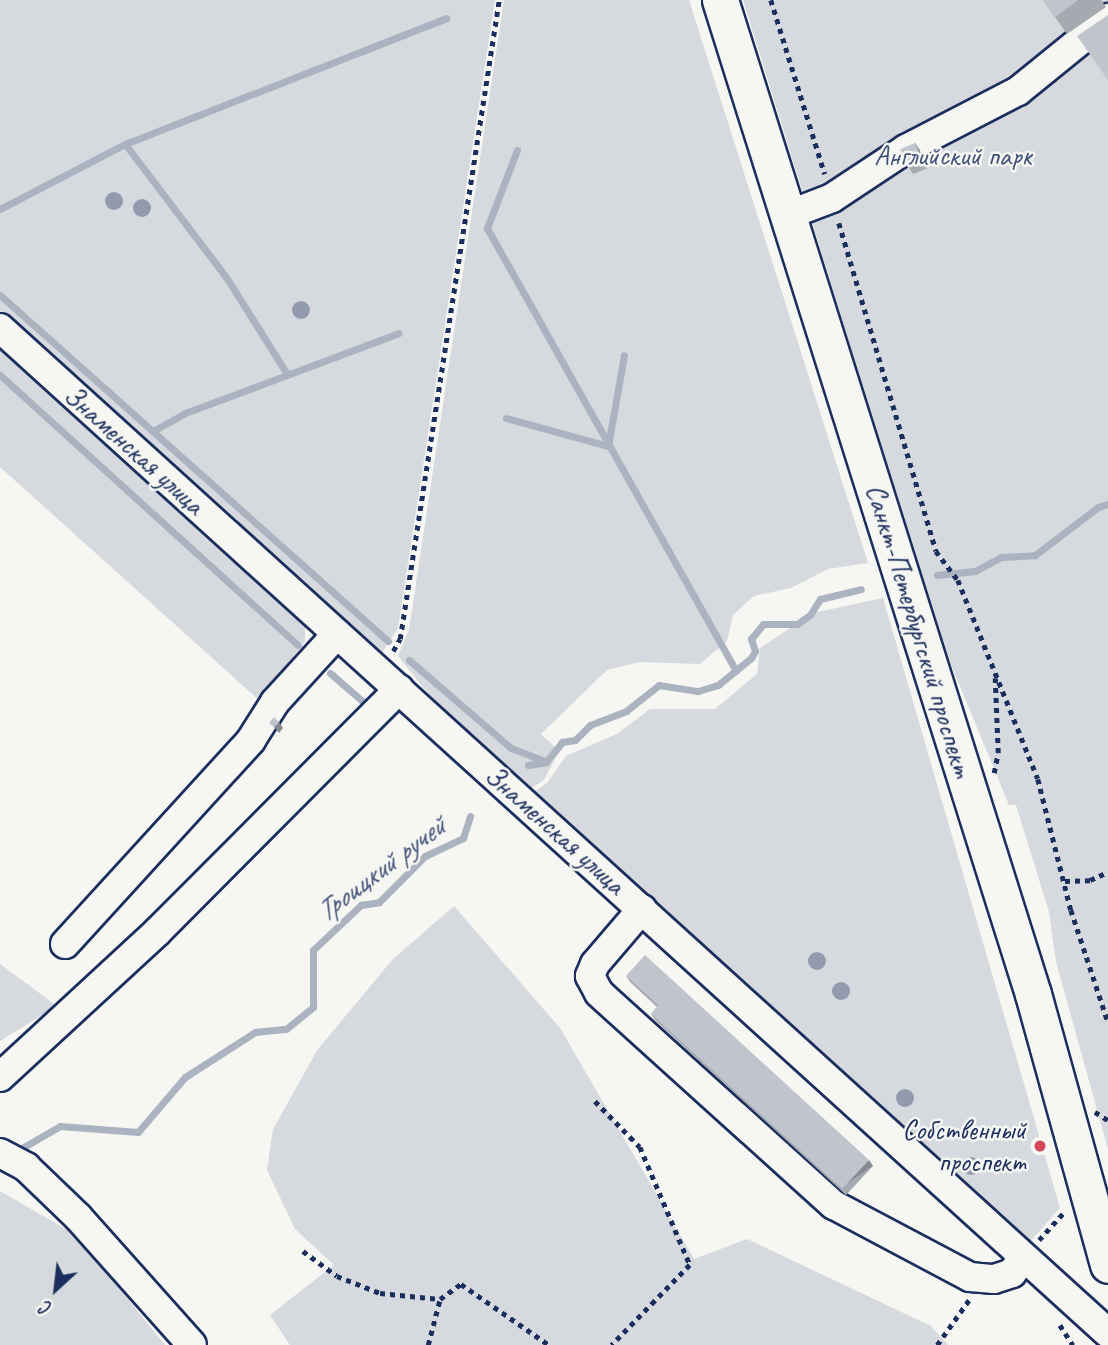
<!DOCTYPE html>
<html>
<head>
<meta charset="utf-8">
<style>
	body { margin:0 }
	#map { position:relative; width:1108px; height:1345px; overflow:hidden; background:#f6f6f2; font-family:Caveat,sans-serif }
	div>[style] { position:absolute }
	.green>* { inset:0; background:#d6d9dd }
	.stream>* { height:7px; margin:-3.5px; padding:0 3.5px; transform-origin:3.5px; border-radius:3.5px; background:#abb2c0 }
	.path>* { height:4.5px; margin-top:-2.25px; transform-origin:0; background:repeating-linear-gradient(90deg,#1b2f5e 0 5px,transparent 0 10px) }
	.roads { filter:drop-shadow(2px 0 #1b2f5e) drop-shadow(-2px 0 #1b2f5e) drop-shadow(0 2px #1b2f5e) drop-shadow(0 -2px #1b2f5e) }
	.minor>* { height:28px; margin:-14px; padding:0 14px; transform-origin:14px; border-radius:14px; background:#f6f6f2 }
	.major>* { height:35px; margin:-17.5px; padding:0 17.5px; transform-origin:17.5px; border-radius:17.5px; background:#f6f6f2 }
	.trees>* { width:18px; height:18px; margin:-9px; border-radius:50%; background:#929bae }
	.wall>* { inset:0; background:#a5a9b0 }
	.shaded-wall>* { inset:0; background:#868990; transform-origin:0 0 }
	.building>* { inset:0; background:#c0c4cd; transform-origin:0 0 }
	.dots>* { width:19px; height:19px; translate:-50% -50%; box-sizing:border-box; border:4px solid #f6f6f2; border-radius:50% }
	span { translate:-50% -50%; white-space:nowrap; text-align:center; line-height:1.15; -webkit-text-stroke:5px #f6f6f2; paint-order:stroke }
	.park-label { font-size:28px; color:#405177 }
	.street-label { font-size:28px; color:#1b2f5e }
	.poi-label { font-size:28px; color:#1b2f5e }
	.right { translate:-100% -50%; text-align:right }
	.water-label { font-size:30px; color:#46567b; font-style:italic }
	.north { position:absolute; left:21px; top:1254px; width:70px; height:70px; -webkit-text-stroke:5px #f6f6f2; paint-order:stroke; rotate:207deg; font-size:19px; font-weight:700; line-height:28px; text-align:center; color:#1b2f5e }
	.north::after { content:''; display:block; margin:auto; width:24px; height:32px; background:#1b2f5e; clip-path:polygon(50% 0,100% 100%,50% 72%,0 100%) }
</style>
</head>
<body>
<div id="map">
	<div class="green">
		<div style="clip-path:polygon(0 0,495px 0,398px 628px,380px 656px,149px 442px,0 311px)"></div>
		<div style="clip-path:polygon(504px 0,689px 0,868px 563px,828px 569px,791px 588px,754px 596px,733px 615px,727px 641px,700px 664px,640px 662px,607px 670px,541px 734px,559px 751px,544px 780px,528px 790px,455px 727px,398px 656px,409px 630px)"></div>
		<div style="clip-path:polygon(743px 0,1108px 0,1108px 1149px,1056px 962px,1049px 912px,1016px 805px,1009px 805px,943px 645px)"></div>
		<div style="clip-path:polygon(0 343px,305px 620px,305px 641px,260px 701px,0 467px)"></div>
		<div style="clip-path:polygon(883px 598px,1060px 1208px,1028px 1244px,531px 794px,547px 783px,566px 756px,617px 734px,650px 709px,715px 709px,757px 674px,760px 648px,813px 613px)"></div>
		<div style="clip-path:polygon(454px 906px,560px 1028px,694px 1259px,747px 1239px,931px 1326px,948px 1345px,290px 1345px,270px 1315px,334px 1265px,295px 1229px,267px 1170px,273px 1129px,318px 1049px,393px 959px)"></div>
		<div style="clip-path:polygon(0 964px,57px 1006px,0 1041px)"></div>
		<div style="clip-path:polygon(0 1191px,76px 1235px,165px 1345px,0 1345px)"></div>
	</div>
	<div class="stream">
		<div style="left:125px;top:144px;width:345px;rotate:-21.4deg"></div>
		<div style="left:517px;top:150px;width:84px;rotate:111deg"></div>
		<div style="left:487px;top:228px;width:508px;rotate:60.66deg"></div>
		<div style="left:0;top:209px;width:141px;rotate:-27.5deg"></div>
		<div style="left:125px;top:144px;width:167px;rotate:52.8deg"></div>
		<div style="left:226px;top:277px;width:115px;rotate:57.8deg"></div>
		<div style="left:0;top:295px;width:520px;rotate:41.73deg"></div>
		<div style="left:0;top:375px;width:402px;rotate:42.2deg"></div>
		<div style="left:506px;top:418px;width:106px;rotate:15.4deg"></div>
		<div style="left:608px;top:446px;width:92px;rotate:-80deg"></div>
		<div style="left:153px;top:431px;width:37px;rotate:-29deg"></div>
		<div style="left:185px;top:413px;width:228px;rotate:-20.5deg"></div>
		<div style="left:937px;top:575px;width:38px;rotate:-6deg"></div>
		<div style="left:975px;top:571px;width:30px;rotate:-28deg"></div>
		<div style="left:1001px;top:557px;width:34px;rotate:-3deg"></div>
		<div style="left:1035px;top:555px;width:79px;rotate:-37.3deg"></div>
		<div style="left:1098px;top:507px;width:10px;rotate:-17deg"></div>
		<div style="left:409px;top:660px;width:135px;rotate:40.8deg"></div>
		<div style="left:511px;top:748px;width:36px;rotate:21deg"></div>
		<div style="left:330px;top:673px;width:49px;rotate:40.9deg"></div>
		<div style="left:528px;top:765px;width:18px;rotate:-9deg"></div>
		<div style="left:546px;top:762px;width:26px;rotate:-51deg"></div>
		<div style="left:562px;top:742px;width:13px;rotate:-9deg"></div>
		<div style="left:575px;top:740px;width:21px;rotate:-45deg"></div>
		<div style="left:590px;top:725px;width:39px;rotate:-21deg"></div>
		<div style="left:626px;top:711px;width:42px;rotate:-38.2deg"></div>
		<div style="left:659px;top:685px;width:39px;rotate:9deg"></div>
		<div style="left:698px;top:691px;width:21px;rotate:-17deg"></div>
		<div style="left:718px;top:685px;width:43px;rotate:-39.3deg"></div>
		<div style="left:751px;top:658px;width:8px;rotate:-60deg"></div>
		<div style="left:755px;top:651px;width:13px;rotate:-108deg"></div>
		<div style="left:751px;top:639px;width:19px;rotate:-51deg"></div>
		<div style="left:763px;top:624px;width:34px"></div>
		<div style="left:797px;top:624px;width:16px;rotate:-35deg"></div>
		<div style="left:810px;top:615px;width:19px;rotate:-58deg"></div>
		<div style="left:820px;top:599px;width:42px;rotate:-13.7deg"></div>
		<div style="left:15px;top:1152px;width:52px;rotate:-30deg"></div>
		<div style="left:60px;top:1126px;width:78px;rotate:4.4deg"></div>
		<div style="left:138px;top:1132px;width:72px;rotate:-49.5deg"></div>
		<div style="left:185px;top:1077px;width:83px;rotate:-32.7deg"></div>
		<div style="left:255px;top:1032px;width:31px;rotate:-6deg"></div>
		<div style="left:286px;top:1029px;width:35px;rotate:-39deg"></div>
		<div style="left:313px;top:1007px;width:57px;rotate:-90deg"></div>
		<div style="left:313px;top:950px;width:66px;rotate:-43.2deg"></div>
		<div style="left:361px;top:905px;width:18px;rotate:-9deg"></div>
		<div style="left:379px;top:902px;width:65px;rotate:-45deg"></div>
		<div style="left:425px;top:856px;width:42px;rotate:-25.3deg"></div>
		<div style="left:463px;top:838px;width:23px;rotate:-72deg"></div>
	</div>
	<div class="path">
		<div style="left:771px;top:0;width:182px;rotate:72.8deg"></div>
		<div style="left:839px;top:223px;width:342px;rotate:73.5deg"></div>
		<div style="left:936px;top:551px;width:36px;rotate:53deg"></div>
		<div style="left:958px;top:580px;width:214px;rotate:68.1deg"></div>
		<div style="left:1038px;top:779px;width:135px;rotate:75.9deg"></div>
		<div style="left:1071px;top:910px;width:118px;rotate:71.7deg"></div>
		<div style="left:393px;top:651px;width:14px;rotate:-60deg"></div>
		<div style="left:400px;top:639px;width:647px;rotate:-81.19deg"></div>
		<div style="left:994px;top:773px;width:20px;rotate:-79deg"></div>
		<div style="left:998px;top:753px;width:75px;rotate:-92.3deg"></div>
		<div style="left:1065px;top:881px;width:25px;rotate:-2deg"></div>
		<div style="left:1090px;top:880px;width:20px;rotate:-24deg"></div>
		<div style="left:595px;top:1101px;width:64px;rotate:45.6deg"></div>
		<div style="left:640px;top:1147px;width:128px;rotate:67deg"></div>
		<div style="left:690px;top:1265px;width:112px;rotate:134.3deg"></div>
		<div style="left:1095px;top:1112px;width:15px;rotate:32deg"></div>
		<div style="left:1039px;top:1240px;width:38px;rotate:-48deg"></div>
		<div style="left:303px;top:1251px;width:42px;rotate:36.3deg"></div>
		<div style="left:337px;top:1276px;width:46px;rotate:21.6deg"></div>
		<div style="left:380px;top:1293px;width:60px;rotate:5.7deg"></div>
		<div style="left:1060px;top:1325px;width:24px;rotate:57deg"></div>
		<div style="left:428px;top:1345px;width:48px;rotate:-75.4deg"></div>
		<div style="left:440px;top:1299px;width:26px;rotate:-36deg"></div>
		<div style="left:461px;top:1284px;width:107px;rotate:34.7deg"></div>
		<div style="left:937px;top:1345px;width:55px;rotate:-54.6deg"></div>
	</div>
	<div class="roads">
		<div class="minor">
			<div style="left:788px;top:215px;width:47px;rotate:-21.1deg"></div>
			<div style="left:832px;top:198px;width:89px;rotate:-33.5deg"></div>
			<div style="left:906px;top:149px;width:126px;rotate:-27.4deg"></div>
			<div style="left:1018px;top:91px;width:116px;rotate:-39deg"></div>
			<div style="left:0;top:328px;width:1496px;rotate:42.21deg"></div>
			<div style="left:642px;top:909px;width:72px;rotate:130.5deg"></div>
			<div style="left:595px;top:964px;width:13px;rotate:113deg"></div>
			<div style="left:590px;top:976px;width:19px;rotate:62deg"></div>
			<div style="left:599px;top:993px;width:316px;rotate:42.1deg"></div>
			<div style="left:834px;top:1205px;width:154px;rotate:27.9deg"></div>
			<div style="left:970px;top:1277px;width:24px;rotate:5deg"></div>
			<div style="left:994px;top:1279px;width:19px;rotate:-18deg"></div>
			<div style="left:1012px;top:1273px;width:19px;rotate:-54deg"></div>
			<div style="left:65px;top:944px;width:276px;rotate:-47.6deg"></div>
			<div style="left:251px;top:740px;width:45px;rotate:-57.7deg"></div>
			<div style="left:275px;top:702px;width:92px;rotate:-47.6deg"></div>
			<div style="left:0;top:1077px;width:214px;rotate:-42.7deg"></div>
			<div style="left:157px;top:932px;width:343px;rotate:-45.1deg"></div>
			<div style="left:0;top:1153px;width:30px;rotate:28deg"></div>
			<div style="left:26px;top:1167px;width:72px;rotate:43.9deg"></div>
			<div style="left:78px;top:1217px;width:171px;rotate:48.3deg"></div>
		</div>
		<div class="major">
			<div style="left:720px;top:0;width:1042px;rotate:72.52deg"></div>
			<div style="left:1033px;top:994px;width:281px;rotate:74.5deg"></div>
		</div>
	</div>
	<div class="trees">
		<div style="left:114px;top:201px"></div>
		<div style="left:142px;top:208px"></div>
		<div style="left:301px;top:310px"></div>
		<div style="left:817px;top:961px"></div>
		<div style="left:841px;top:991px"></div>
		<div style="left:905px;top:1098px"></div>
		<div style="left:971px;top:1166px"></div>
	</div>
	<div class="wall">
		<div style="clip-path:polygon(1043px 0,1101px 0,1106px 7px,1067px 34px)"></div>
		<div style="clip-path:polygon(915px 143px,919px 149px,928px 168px,913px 174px,909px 168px)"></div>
		<div style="clip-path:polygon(626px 976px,873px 1166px,846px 1195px,655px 1020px,651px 1014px,657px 1007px,630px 982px)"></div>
	</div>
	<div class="shaded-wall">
		<div style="clip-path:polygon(915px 143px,919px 149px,928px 168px,923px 162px)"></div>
		<div style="clip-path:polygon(279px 722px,283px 728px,279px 733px,274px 727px)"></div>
		<div style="left:869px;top:1160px;width:7px;height:40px;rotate:56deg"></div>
	</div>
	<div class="building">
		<div style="clip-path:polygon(1043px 0,1078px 0,1055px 17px)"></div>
		<div style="clip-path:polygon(1108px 15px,1108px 80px,1077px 36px)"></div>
		<div style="left:915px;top:143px;width:21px;height:16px;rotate:67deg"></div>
		<div style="clip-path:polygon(274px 717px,279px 722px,274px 727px,269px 723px)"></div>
		<div style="clip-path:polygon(645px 955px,869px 1160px,842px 1189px,651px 1014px,658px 1005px,626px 976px)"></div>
	</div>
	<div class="dots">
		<div style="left:1040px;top:1146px;background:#d1495b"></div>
	</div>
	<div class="park-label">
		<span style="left:953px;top:156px">Английский парк</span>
	</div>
	<div class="street-label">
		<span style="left:134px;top:450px;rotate:42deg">Знаменская улица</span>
		<span style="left:919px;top:631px;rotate:73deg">Санкт-Петербургский проспект</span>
		<span style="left:555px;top:830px;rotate:42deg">Знаменская улица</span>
	</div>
	<div class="poi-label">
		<span class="right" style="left:1026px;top:1146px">Собственный<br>проспект</span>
	</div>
	<div class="water-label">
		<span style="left:380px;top:869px;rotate:-37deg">Троицкий ручей</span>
	</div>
	<div class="north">С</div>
</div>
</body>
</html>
